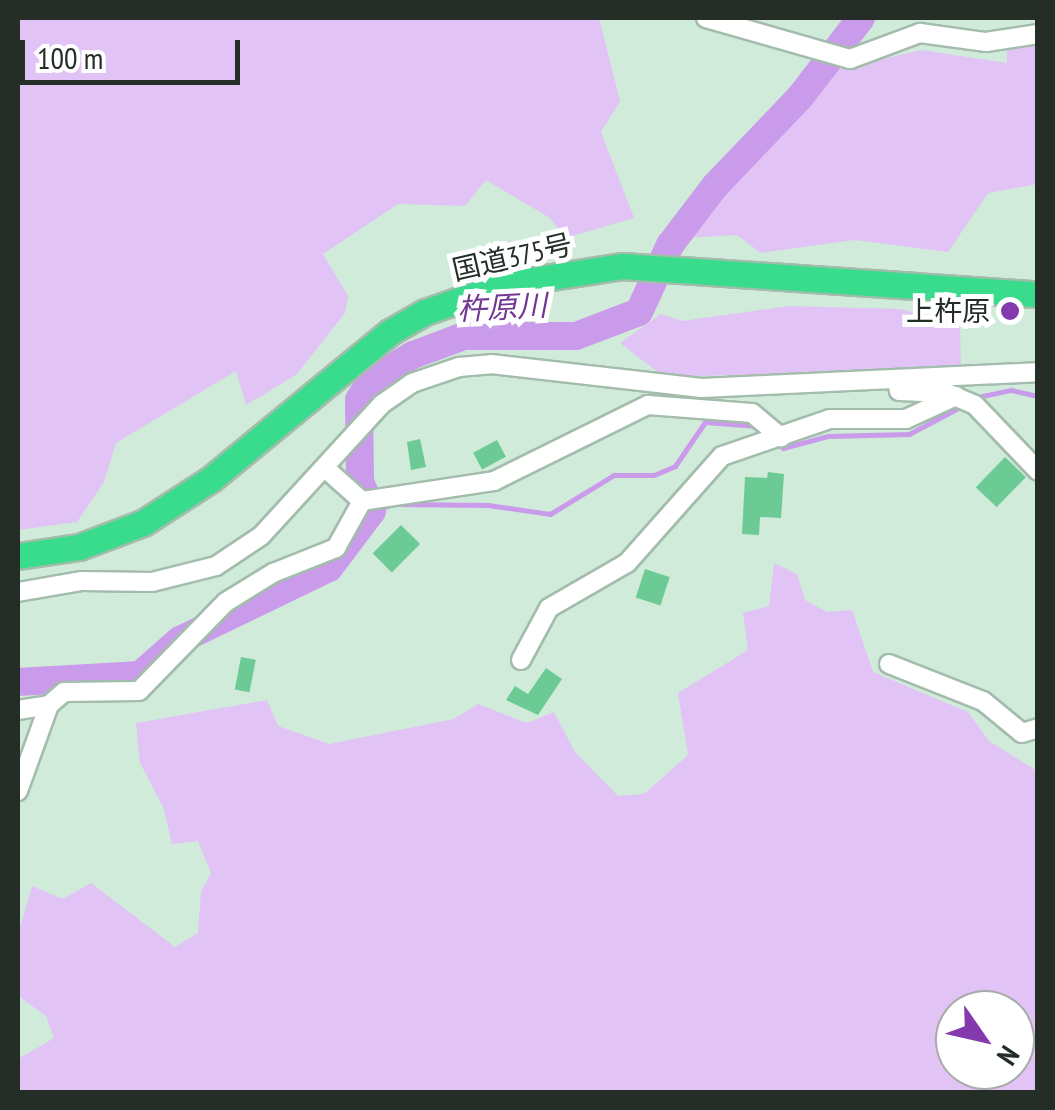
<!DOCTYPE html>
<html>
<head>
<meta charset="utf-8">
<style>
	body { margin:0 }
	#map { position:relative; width:1055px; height:1110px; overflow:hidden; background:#d1ebda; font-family:"PT Sans Narrow","Noto Sans JP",sans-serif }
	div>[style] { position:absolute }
	.green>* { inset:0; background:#e1c3f6 }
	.stream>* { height:5px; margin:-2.5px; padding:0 2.5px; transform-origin:2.5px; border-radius:2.5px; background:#cb9beb }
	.river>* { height:28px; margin:-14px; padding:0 14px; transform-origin:14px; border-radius:14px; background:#cb9beb }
	.building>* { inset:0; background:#6ccb94; transform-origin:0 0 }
	.roads { filter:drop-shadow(2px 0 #a3bcac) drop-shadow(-2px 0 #a3bcac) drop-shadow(0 2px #a3bcac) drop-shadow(0 -2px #a3bcac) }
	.minor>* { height:18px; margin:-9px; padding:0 9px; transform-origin:9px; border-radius:9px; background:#fff }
	.highway>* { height:25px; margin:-12.5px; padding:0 12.5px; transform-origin:12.5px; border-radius:12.5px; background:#39db8c }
	.dots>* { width:28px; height:28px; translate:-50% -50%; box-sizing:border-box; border:5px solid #fff; border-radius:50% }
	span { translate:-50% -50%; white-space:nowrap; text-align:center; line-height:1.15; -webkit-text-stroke:10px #fff; paint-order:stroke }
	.street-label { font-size:28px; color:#242e27 }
	.poi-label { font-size:28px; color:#242e27 }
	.right { translate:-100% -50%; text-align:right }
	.water-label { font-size:30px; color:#713692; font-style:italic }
	.frame { position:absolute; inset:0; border:20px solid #242e27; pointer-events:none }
	.north { position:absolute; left:935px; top:990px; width:100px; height:100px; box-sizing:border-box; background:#fff; border:2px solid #a7aba9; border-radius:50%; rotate:124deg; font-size:28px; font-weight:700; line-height:40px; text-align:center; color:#242e27 }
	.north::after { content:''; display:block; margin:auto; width:35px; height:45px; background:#843aad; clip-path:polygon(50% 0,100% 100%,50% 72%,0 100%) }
	.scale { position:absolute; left:20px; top:40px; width:220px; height:45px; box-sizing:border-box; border:5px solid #242e27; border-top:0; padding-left:12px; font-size:30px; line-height:35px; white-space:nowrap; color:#242e27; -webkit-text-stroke:8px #fff; paint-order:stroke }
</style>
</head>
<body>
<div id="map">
	<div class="green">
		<div style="clip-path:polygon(18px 18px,599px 18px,620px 101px,601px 132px,634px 218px,565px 238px,550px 218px,486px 180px,465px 206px,398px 204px,323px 254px,348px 296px,345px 313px,296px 375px,246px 405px,236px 371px,116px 443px,104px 482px,77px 522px,18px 530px)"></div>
		<div style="clip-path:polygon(1037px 41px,1037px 184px,988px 193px,948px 252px,854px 240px,761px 253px,737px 235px,685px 238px,831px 71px,921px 50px,1007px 63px,1007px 49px)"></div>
		<div style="clip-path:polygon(789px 306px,901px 309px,960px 326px,961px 369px,664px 377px,620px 343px,661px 314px,682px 321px)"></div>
		<div style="clip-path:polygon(evenodd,774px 563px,797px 574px,805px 600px,827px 612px,852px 610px,873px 672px,968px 712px,989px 741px,1037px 771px,1037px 1092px,18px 1092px,18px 1059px,54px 1038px,46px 1016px,18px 996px,18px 934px,32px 886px,63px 899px,91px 883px,175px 947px,198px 933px,201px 892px,211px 873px,198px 841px,172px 844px,164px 809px,140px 763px,136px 723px,267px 700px,278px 726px,329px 744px,454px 719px,478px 704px,527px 723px,554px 712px,575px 752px,618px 796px,644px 794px,688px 755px,678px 693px,748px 650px,743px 613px,769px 606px,774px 563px,1015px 1010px,1015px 1070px,955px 1070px,955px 1010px,1015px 1010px)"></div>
	</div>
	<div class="stream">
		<div style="left:973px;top:398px;width:39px;rotate:-12deg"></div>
		<div style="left:1011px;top:390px;width:28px;rotate:13deg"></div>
		<div style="left:777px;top:443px;width:8px;rotate:40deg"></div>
		<div style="left:783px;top:448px;width:47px;rotate:-14.9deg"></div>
		<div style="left:828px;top:436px;width:81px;rotate:-1.4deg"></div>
		<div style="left:909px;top:434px;width:62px;rotate:-27.8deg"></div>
		<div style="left:372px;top:511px;width:22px;rotate:-18deg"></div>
		<div style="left:393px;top:504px;width:95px;rotate:0.6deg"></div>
		<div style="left:488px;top:505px;width:63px;rotate:8.3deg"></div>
		<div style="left:550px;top:514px;width:75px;rotate:-31.4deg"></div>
		<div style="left:614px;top:475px;width:40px"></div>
		<div style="left:654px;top:475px;width:23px;rotate:-23deg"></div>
		<div style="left:675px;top:466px;width:53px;rotate:-55.7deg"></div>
		<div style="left:705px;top:422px;width:53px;rotate:4.3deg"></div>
	</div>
	<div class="river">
		<div style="left:18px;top:682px;width:122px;rotate:-3.3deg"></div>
		<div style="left:140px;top:675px;width:53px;rotate:-41.2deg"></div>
		<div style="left:180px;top:640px;width:165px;rotate:-25.8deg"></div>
		<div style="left:329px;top:568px;width:71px;rotate:-53deg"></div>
		<div style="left:372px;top:511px;width:32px;rotate:-112deg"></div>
		<div style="left:360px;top:481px;width:81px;rotate:-90.7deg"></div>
		<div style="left:359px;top:400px;width:22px;rotate:-58deg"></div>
		<div style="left:371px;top:381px;width:49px;rotate:-31.8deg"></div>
		<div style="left:413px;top:355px;width:54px;rotate:-20.4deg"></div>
		<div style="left:464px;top:336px;width:112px"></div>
		<div style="left:576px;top:336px;width:67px;rotate:-20.9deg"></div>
		<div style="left:639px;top:312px;width:74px;rotate:-65.2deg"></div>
		<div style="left:670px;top:245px;width:74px;rotate:-52.7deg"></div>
		<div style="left:715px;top:186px;width:123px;rotate:-46.3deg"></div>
		<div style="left:800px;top:97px;width:100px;rotate:-52.3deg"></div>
	</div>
	<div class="building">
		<div style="clip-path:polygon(420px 439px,426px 467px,411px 470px,407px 442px)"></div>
		<div style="left:497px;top:440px;width:19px;height:27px;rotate:62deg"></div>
		<div style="left:1005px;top:457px;width:29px;height:42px;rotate:44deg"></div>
		<div style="clip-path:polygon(768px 472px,784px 474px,781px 518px,760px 517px,759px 535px,742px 534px,745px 477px,767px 478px)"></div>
		<div style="left:401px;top:525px;width:27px;height:40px;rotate:45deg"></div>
		<div style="left:645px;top:569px;width:26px;height:30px;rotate:18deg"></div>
		<div style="left:241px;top:657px;width:15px;height:33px;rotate:11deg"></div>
		<div style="clip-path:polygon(546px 668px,562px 679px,538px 715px,506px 700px,515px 686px,528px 694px)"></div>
	</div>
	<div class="roads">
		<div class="minor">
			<div style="left:706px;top:18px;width:150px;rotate:15.9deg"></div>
			<div style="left:850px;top:59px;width:75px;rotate:-20.4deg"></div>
			<div style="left:920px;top:33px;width:67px;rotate:7.8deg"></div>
			<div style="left:986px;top:42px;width:53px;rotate:-8.7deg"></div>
			<div style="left:897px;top:382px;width:9px;rotate:77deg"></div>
			<div style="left:899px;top:391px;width:48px;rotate:2.4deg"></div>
			<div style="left:947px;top:393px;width:30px;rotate:23deg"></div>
			<div style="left:975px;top:405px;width:91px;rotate:46.3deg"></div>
			<div style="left:362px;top:501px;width:134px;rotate:-8.6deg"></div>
			<div style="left:494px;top:481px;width:172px;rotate:-26.3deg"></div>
			<div style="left:648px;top:405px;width:104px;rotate:4.4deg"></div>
			<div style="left:752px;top:413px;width:38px;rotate:40deg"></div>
			<div style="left:18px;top:592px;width:65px;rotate:-9.8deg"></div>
			<div style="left:82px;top:581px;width:70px;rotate:0.8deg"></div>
			<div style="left:152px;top:582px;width:66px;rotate:-14deg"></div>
			<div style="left:216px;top:566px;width:54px;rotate:-33.7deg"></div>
			<div style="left:261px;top:536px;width:179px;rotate:-47.5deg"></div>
			<div style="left:382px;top:404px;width:37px;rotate:-35deg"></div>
			<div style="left:412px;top:383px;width:50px;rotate:-18.8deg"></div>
			<div style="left:459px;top:367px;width:32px;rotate:-5deg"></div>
			<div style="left:491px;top:364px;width:212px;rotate:6.5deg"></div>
			<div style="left:702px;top:388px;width:336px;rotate:-2.7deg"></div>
			<div style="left:521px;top:660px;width:59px;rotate:-61.7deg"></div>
			<div style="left:549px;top:608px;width:90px;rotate:-30deg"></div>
			<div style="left:627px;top:563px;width:143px;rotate:-48.4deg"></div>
			<div style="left:722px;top:456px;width:114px;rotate:-18.9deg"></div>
			<div style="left:830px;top:419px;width:76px"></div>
			<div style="left:906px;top:419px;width:55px;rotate:-24.7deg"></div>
			<div style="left:889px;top:664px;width:101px;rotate:21.5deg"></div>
			<div style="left:983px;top:701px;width:50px;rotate:39.4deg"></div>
			<div style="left:1022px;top:733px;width:17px;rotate:-17deg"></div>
			<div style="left:18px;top:710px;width:31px;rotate:-9deg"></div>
			<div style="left:18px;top:791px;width:91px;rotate:-70.2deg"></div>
			<div style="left:49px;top:705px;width:20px;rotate:-41deg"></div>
			<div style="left:64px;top:692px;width:75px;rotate:-0.8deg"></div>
			<div style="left:139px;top:691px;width:124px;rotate:-45.7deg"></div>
			<div style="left:226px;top:602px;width:55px;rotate:-31.7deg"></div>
			<div style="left:273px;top:573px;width:68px;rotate:-21.6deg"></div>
			<div style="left:336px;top:548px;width:54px;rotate:-61deg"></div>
			<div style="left:362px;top:501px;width:50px;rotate:-138.3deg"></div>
		</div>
		<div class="highway">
			<div style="left:18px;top:556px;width:62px;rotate:-8.4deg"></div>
			<div style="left:79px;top:547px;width:68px;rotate:-20.6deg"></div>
			<div style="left:143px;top:523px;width:81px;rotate:-32.9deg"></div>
			<div style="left:211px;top:479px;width:232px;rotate:-39.4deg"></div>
			<div style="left:390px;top:332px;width:40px;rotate:-29.7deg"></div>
			<div style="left:425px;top:312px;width:86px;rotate:-19.1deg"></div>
			<div style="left:506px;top:284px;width:117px;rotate:-8.8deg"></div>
			<div style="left:622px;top:266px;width:417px;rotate:3.9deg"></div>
		</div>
	</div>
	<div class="dots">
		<div style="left:1010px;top:311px;background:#843aad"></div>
	</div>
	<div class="street-label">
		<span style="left:512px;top:257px;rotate:-13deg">国道375号</span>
	</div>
	<div class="poi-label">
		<span class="right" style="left:990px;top:311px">上杵原</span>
	</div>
	<div class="water-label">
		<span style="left:502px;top:307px;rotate:-3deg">杵原川</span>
	</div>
	<div class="frame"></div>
	<div class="north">N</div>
	<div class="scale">100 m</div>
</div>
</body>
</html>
